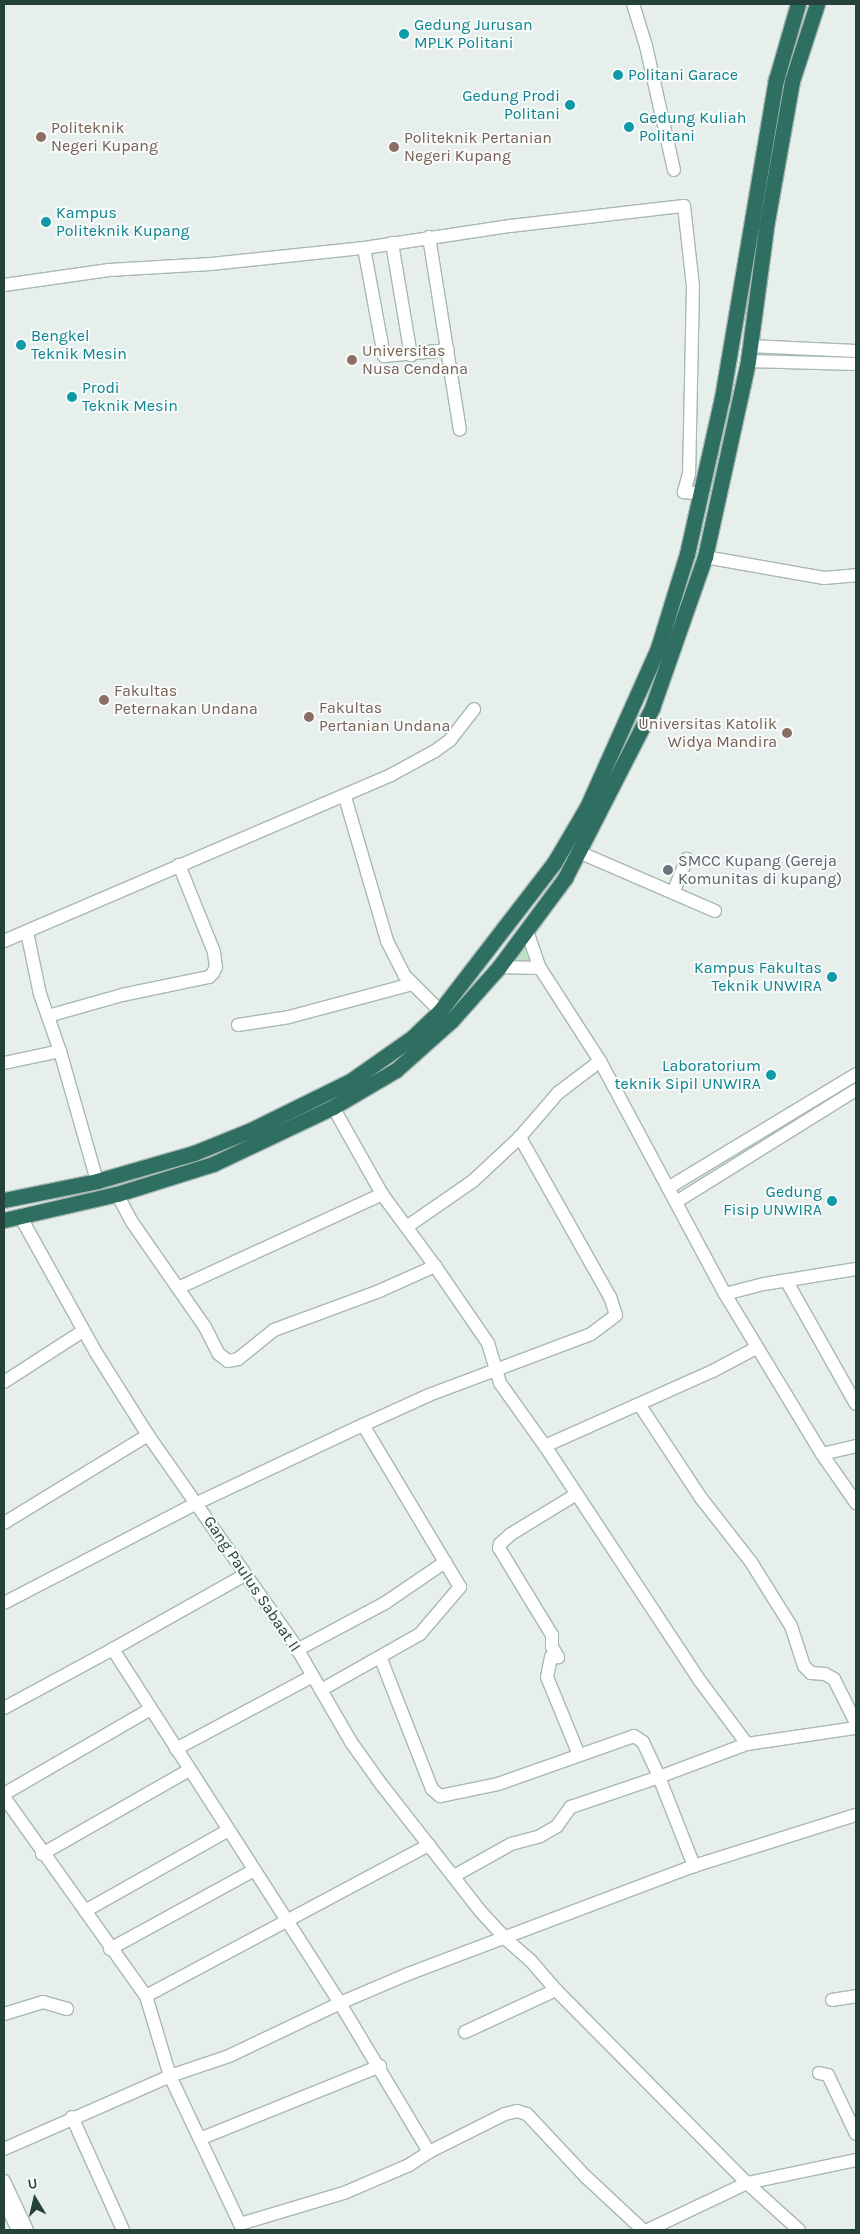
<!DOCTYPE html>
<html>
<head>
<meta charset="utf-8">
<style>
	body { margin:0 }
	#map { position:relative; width:860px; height:2234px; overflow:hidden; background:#e6efeb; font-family:Karla,sans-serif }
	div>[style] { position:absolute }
	.green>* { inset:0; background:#bfe0c8 }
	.roads { filter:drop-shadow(1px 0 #a8b8b2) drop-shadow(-1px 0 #a8b8b2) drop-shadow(0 1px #a8b8b2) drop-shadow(0 -1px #a8b8b2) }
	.street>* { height:12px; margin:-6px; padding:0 6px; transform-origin:6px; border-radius:6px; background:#fff }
	.highway>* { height:15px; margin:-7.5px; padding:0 7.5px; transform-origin:7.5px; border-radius:7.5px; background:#2f6f62 }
	.dots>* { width:14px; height:14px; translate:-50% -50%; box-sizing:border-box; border:2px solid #f7fbf9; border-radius:50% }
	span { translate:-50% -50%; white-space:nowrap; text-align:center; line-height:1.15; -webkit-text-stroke:4px #f7fbf9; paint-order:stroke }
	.culture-label { font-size:16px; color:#0d838f }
	.left { translate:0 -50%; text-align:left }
	.right { translate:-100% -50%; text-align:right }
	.education-label { font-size:16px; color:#785e54 }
	.worship-label { font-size:16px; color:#5b616d }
	.street-label { font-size:16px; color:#24423a }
	.frame { position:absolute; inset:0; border:5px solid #24423a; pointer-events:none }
	.north { position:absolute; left:10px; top:2174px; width:50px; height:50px; -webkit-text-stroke:4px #f7fbf9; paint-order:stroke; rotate:351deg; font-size:14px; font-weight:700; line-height:20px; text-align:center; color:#24423a }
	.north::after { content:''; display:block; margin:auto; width:18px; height:22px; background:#24423a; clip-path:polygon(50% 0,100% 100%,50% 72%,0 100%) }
</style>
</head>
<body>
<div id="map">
	<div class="green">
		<div style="clip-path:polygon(528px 945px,537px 968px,513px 964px)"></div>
	</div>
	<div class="roads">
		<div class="street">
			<div style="left:633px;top:4px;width:44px;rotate:72.8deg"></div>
			<div style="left:646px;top:46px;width:127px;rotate:77.3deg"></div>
			<div style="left:429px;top:237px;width:195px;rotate:80.9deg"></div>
			<div style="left:392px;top:243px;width:114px;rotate:80.4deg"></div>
			<div style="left:364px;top:248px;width:110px;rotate:79.5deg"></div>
			<div style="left:384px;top:356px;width:64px;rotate:-5.4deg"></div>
			<div style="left:4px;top:285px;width:106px;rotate:-8.1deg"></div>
			<div style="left:109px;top:270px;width:102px;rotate:-3.4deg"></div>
			<div style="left:211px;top:264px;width:154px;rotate:-6deg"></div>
			<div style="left:364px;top:248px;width:148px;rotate:-8.6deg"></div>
			<div style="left:510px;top:226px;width:175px;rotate:-6.6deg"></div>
			<div style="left:684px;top:206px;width:81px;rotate:83.6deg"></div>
			<div style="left:693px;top:286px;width:188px;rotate:91.2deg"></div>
			<div style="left:689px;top:474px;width:19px;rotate:106deg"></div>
			<div style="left:684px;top:492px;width:19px;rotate:6deg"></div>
			<div style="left:749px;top:346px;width:107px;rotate:2.7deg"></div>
			<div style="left:748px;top:361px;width:108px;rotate:1.6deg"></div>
			<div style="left:705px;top:557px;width:121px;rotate:10deg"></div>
			<div style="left:824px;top:578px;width:32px;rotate:-5deg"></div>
			<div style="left:345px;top:797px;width:150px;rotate:73.7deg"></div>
			<div style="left:387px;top:941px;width:38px;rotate:63deg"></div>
			<div style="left:404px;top:975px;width:51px;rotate:45deg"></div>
			<div style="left:581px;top:853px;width:146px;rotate:23.4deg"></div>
			<div style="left:673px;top:893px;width:37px;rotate:-68deg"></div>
			<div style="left:527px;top:931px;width:39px;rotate:71deg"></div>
			<div style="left:540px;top:968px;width:111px;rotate:57.2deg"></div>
			<div style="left:600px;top:1061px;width:264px;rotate:61.8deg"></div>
			<div style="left:725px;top:1294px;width:187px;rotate:58.8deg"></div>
			<div style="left:822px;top:1454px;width:60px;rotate:55.2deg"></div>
			<div style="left:27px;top:932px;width:63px;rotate:78.2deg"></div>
			<div style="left:40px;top:994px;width:60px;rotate:70.7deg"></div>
			<div style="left:60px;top:1051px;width:135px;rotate:74.1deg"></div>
			<div style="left:4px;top:941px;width:421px;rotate:-23.2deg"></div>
			<div style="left:391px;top:775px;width:50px;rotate:-28.6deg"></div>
			<div style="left:435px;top:751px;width:19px;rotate:-36deg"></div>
			<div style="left:450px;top:740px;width:39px;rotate:-52deg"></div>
			<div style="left:499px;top:967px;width:41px;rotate:1.4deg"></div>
			<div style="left:48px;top:1016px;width:77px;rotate:-15.8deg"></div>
			<div style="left:122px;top:995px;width:89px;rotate:-11.7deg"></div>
			<div style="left:209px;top:977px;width:6px;rotate:-45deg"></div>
			<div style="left:213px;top:973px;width:7px;rotate:-63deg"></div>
			<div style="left:216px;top:967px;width:15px;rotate:-98deg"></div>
			<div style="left:214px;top:952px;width:94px;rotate:-111.9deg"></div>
			<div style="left:238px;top:1025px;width:52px;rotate:-8.9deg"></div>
			<div style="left:289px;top:1017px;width:127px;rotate:-15deg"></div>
			<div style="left:4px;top:1063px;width:57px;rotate:-12.1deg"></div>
			<div style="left:668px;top:1188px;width:220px;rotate:-31.2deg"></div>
			<div style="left:117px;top:1194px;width:32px;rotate:62deg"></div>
			<div style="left:132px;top:1222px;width:128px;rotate:55.2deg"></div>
			<div style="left:205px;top:1327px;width:30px;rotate:63deg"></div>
			<div style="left:219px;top:1354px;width:11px;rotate:38deg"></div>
			<div style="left:228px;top:1361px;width:10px;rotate:-11deg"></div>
			<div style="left:238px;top:1359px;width:46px;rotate:-38.9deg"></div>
			<div style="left:274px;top:1330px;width:110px;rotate:-20.3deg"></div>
			<div style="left:377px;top:1292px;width:64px;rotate:-24.1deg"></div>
			<div style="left:435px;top:1266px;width:89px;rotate:-126.4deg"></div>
			<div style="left:382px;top:1194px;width:100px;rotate:-119.4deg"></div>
			<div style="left:676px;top:1202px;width:212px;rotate:-31.9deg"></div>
			<div style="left:20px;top:1216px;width:154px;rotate:60.9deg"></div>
			<div style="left:95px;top:1351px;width:99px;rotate:57.8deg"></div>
			<div style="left:148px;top:1435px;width:256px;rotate:55deg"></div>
			<div style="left:295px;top:1645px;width:112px;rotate:60deg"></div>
			<div style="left:351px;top:1742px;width:52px;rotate:54.5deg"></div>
			<div style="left:381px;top:1784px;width:162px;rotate:52deg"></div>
			<div style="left:481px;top:1912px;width:38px;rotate:47deg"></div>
			<div style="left:507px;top:1940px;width:30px;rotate:41deg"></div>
			<div style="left:530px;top:1960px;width:40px;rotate:49deg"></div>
			<div style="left:556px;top:1990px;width:272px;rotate:45.3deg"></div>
			<div style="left:747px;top:2183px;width:70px;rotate:42.1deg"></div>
			<div style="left:408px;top:1226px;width:79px;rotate:-34.7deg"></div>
			<div style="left:473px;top:1181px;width:64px;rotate:-43.1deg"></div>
			<div style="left:520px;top:1137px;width:58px;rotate:-49.2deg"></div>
			<div style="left:558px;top:1093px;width:53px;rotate:-37.3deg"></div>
			<div style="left:435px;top:1266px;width:93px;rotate:55.5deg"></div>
			<div style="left:488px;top:1343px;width:42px;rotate:73.3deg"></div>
			<div style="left:500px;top:1383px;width:77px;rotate:54.5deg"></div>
			<div style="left:786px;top:1280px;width:142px;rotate:60.6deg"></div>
			<div style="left:178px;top:1288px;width:225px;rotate:-24.7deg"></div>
			<div style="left:725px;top:1294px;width:40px;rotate:-14.4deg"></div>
			<div style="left:764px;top:1284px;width:93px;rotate:-9.3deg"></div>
			<div style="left:4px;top:1382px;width:94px;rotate:-32.8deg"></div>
			<div style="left:639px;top:1404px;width:113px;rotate:56.6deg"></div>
			<div style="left:701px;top:1498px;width:81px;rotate:52deg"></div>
			<div style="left:751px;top:1562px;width:75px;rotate:58deg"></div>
			<div style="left:791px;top:1626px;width:42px;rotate:72deg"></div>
			<div style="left:804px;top:1666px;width:10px;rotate:45deg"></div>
			<div style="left:811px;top:1673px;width:14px;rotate:4deg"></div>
			<div style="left:825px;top:1674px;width:10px;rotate:29deg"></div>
			<div style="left:834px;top:1679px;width:49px;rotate:63.4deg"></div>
			<div style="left:363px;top:1425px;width:72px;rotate:-24.4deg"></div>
			<div style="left:429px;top:1395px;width:173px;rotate:-20.6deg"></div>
			<div style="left:591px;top:1334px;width:31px;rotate:-37deg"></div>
			<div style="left:616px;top:1315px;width:19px;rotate:-108deg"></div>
			<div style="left:610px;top:1297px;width:184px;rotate:-119.4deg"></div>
			<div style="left:822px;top:1454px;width:35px;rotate:-13deg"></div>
			<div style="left:575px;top:1495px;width:75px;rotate:148.6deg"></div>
			<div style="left:511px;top:1534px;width:15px;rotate:138deg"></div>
			<div style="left:500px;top:1544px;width:4px;rotate:104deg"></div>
			<div style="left:499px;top:1548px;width:102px;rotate:58.7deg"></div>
			<div style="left:552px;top:1635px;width:12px;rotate:90deg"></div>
			<div style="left:552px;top:1647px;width:12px;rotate:59deg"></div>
			<div style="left:558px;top:1657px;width:7px;rotate:180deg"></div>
			<div style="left:551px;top:1657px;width:20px;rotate:101deg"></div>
			<div style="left:547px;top:1677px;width:84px;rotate:67.7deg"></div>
			<div style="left:4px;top:1523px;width:169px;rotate:-31.4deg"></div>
			<div style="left:4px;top:1603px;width:217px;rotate:-27.4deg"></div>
			<div style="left:197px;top:1503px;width:183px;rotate:-25.2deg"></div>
			<div style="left:363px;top:1425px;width:189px;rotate:59.1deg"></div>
			<div style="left:460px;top:1587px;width:62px;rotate:130.4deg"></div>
			<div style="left:420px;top:1634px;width:114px;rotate:150.5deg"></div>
			<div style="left:297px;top:1650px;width:100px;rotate:-28.1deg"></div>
			<div style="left:385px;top:1603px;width:73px;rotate:-34.3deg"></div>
			<div style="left:381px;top:1659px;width:140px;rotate:68.6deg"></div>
			<div style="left:432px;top:1789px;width:11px;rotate:41deg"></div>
			<div style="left:440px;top:1796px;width:59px;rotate:-11.7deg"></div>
			<div style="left:498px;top:1784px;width:144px;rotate:-19.4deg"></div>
			<div style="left:634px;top:1736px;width:11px;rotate:34deg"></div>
			<div style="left:643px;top:1742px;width:38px;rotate:65deg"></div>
			<div style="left:659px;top:1777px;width:94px;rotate:-20.6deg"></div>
			<div style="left:747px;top:1744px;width:79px;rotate:-126.7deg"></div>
			<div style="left:700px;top:1681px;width:282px;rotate:-123.4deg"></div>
			<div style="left:545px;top:1446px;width:184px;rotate:-24.1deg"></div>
			<div style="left:713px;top:1371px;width:49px;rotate:-28.1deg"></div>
			<div style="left:4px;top:1708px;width:124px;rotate:-28.4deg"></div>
			<div style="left:747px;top:1744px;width:110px;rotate:-8.4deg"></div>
			<div style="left:176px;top:1749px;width:153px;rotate:-28.1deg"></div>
			<div style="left:4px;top:1794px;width:168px;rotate:-30.1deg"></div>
			<div style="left:4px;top:1797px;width:244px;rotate:54.5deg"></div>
			<div style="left:146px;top:1996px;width:84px;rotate:73.3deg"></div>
			<div style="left:170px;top:2076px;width:62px;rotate:-18.7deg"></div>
			<div style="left:229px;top:2056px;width:123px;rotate:-25.5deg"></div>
			<div style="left:340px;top:2003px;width:421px;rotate:-122.7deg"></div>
			<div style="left:113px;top:1649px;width:151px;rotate:-29.3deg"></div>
			<div style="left:42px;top:1854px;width:169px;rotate:-29.7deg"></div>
			<div style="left:454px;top:1876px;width:65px;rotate:-29.3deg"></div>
			<div style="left:511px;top:1844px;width:30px;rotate:-15deg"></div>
			<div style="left:540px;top:1836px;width:20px;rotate:-30deg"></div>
			<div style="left:557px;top:1826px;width:24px;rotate:-54deg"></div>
			<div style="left:571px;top:1807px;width:93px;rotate:-18.8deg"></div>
			<div style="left:659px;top:1777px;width:96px;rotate:68.5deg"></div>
			<div style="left:85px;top:1911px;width:165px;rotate:-29.4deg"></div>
			<div style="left:110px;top:1949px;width:164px;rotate:-28.7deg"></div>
			<div style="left:146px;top:1996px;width:321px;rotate:-28.1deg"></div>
			<div style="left:832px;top:2000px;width:24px;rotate:-9deg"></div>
			<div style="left:4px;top:2014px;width:41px;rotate:-17.1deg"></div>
			<div style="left:43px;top:2002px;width:25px;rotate:16deg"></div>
			<div style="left:465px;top:2032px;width:100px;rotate:-24.8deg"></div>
			<div style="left:819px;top:2073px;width:9px;rotate:13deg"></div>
			<div style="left:828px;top:2075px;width:65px;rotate:64.6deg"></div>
			<div style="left:72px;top:2117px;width:124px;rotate:65.7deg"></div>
			<div style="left:202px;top:2138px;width:192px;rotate:-22deg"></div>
			<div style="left:4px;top:2149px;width:181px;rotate:-23.7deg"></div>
			<div style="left:170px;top:2076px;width:164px;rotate:64.7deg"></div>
			<div style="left:240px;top:2224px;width:109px;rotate:-16.6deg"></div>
			<div style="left:344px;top:2193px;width:71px;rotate:-23.3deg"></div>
			<div style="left:409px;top:2165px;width:24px;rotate:-33deg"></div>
			<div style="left:429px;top:2152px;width:174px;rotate:-120.9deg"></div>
			<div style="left:340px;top:2003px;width:74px;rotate:-23.1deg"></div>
			<div style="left:408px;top:1974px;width:306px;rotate:-20.7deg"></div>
			<div style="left:694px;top:1866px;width:170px;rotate:-17.5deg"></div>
			<div style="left:429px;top:2152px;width:85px;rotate:-26.6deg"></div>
			<div style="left:505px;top:2114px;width:12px;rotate:-14deg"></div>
			<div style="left:517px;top:2111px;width:10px;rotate:17deg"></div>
			<div style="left:527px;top:2114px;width:86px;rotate:46.9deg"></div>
			<div style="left:586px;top:2177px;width:78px;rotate:42.9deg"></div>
			<div style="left:4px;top:2181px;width:54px;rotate:64.9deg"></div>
			<div style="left:4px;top:2201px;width:32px;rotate:64deg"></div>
			<div style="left:648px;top:2230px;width:110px;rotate:-25.4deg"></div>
			<div style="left:747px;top:2183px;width:111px;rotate:-11.9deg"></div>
		</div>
		<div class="highway">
			<div style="left:4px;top:1200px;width:95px;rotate:-11.5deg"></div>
			<div style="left:97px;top:1181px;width:101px;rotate:-16.1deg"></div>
			<div style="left:194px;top:1153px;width:61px;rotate:-22deg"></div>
			<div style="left:251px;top:1130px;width:113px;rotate:-26.3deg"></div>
			<div style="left:352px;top:1080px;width:75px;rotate:-35.2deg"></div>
			<div style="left:413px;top:1037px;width:37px;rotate:-44deg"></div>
			<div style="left:440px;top:1011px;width:187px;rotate:-52.4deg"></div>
			<div style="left:554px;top:863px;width:65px;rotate:-59.5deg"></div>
			<div style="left:587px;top:807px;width:174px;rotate:-65.9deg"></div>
			<div style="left:658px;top:648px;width:98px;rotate:-72.9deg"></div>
			<div style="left:687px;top:554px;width:160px;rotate:-77.4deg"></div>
			<div style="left:722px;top:398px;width:323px;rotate:-80.4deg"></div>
			<div style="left:776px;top:80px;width:79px;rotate:-73.9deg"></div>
			<div style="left:4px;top:1220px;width:116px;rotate:-13deg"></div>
			<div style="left:117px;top:1194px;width:101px;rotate:-17.4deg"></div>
			<div style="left:213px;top:1164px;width:133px;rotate:-25.4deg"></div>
			<div style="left:333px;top:1107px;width:73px;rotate:-30.4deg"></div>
			<div style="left:396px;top:1070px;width:74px;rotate:-41.7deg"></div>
			<div style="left:451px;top:1021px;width:72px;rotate:-48.4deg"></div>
			<div style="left:499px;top:967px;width:111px;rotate:-53.4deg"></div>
			<div style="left:565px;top:878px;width:191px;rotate:-62.9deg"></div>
			<div style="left:652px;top:708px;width:160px;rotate:-70.7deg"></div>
			<div style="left:705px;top:557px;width:201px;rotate:-77.6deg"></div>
			<div style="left:748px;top:361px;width:135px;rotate:-82.3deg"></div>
			<div style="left:766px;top:227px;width:148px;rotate:-79.9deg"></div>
			<div style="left:792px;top:81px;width:81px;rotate:-72deg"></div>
		</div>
	</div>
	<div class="dots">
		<div style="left:404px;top:34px;background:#0f9aa8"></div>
		<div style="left:618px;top:75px;background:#0f9aa8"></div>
		<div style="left:570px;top:105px;background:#0f9aa8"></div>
		<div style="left:629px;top:127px;background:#0f9aa8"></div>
		<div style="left:41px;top:137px;background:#8d6e63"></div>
		<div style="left:394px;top:147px;background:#8d6e63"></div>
		<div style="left:46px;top:222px;background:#0f9aa8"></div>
		<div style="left:21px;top:345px;background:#0f9aa8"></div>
		<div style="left:352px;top:360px;background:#8d6e63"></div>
		<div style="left:72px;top:397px;background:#0f9aa8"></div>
		<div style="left:104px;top:700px;background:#8d6e63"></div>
		<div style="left:309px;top:717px;background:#8d6e63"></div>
		<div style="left:787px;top:733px;background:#8d6e63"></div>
		<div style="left:668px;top:870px;background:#6b7280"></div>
		<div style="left:832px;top:977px;background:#0f9aa8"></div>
		<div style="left:771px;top:1075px;background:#0f9aa8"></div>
		<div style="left:832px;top:1201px;background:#0f9aa8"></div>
	</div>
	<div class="culture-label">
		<span class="left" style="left:414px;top:34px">Gedung Jurusan<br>MPLK Politani</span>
		<span class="left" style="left:628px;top:75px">Politani Garace</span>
		<span class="right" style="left:560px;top:105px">Gedung Prodi<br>Politani</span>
		<span class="left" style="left:639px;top:127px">Gedung Kuliah<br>Politani</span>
		<span class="left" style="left:56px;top:222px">Kampus<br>Politeknik Kupang</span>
		<span class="left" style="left:31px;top:345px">Bengkel<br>Teknik Mesin</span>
		<span class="left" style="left:82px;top:397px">Prodi<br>Teknik Mesin</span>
		<span class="right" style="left:822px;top:977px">Kampus Fakultas<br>Teknik UNWIRA</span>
		<span class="right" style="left:761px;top:1075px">Laboratorium<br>teknik Sipil UNWIRA</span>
		<span class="right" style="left:822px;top:1201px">Gedung<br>Fisip UNWIRA</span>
	</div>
	<div class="education-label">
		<span class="left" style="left:51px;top:137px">Politeknik<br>Negeri Kupang</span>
		<span class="left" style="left:404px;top:147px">Politeknik Pertanian<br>Negeri Kupang</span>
		<span class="left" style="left:362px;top:360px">Universitas<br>Nusa Cendana</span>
		<span class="left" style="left:114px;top:700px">Fakultas<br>Peternakan Undana</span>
		<span class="left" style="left:319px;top:717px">Fakultas<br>Pertanian Undana</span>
		<span class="right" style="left:777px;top:733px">Universitas Katolik<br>Widya Mandira</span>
	</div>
	<div class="worship-label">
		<span class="left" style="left:678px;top:870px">SMCC Kupang (Gereja<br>Komunitas di kupang)</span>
	</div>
	<div class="street-label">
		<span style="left:252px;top:1584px;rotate:56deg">Gang Paulus Sabaat II</span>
	</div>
	<div class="frame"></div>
	<div class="north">U</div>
</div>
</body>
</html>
